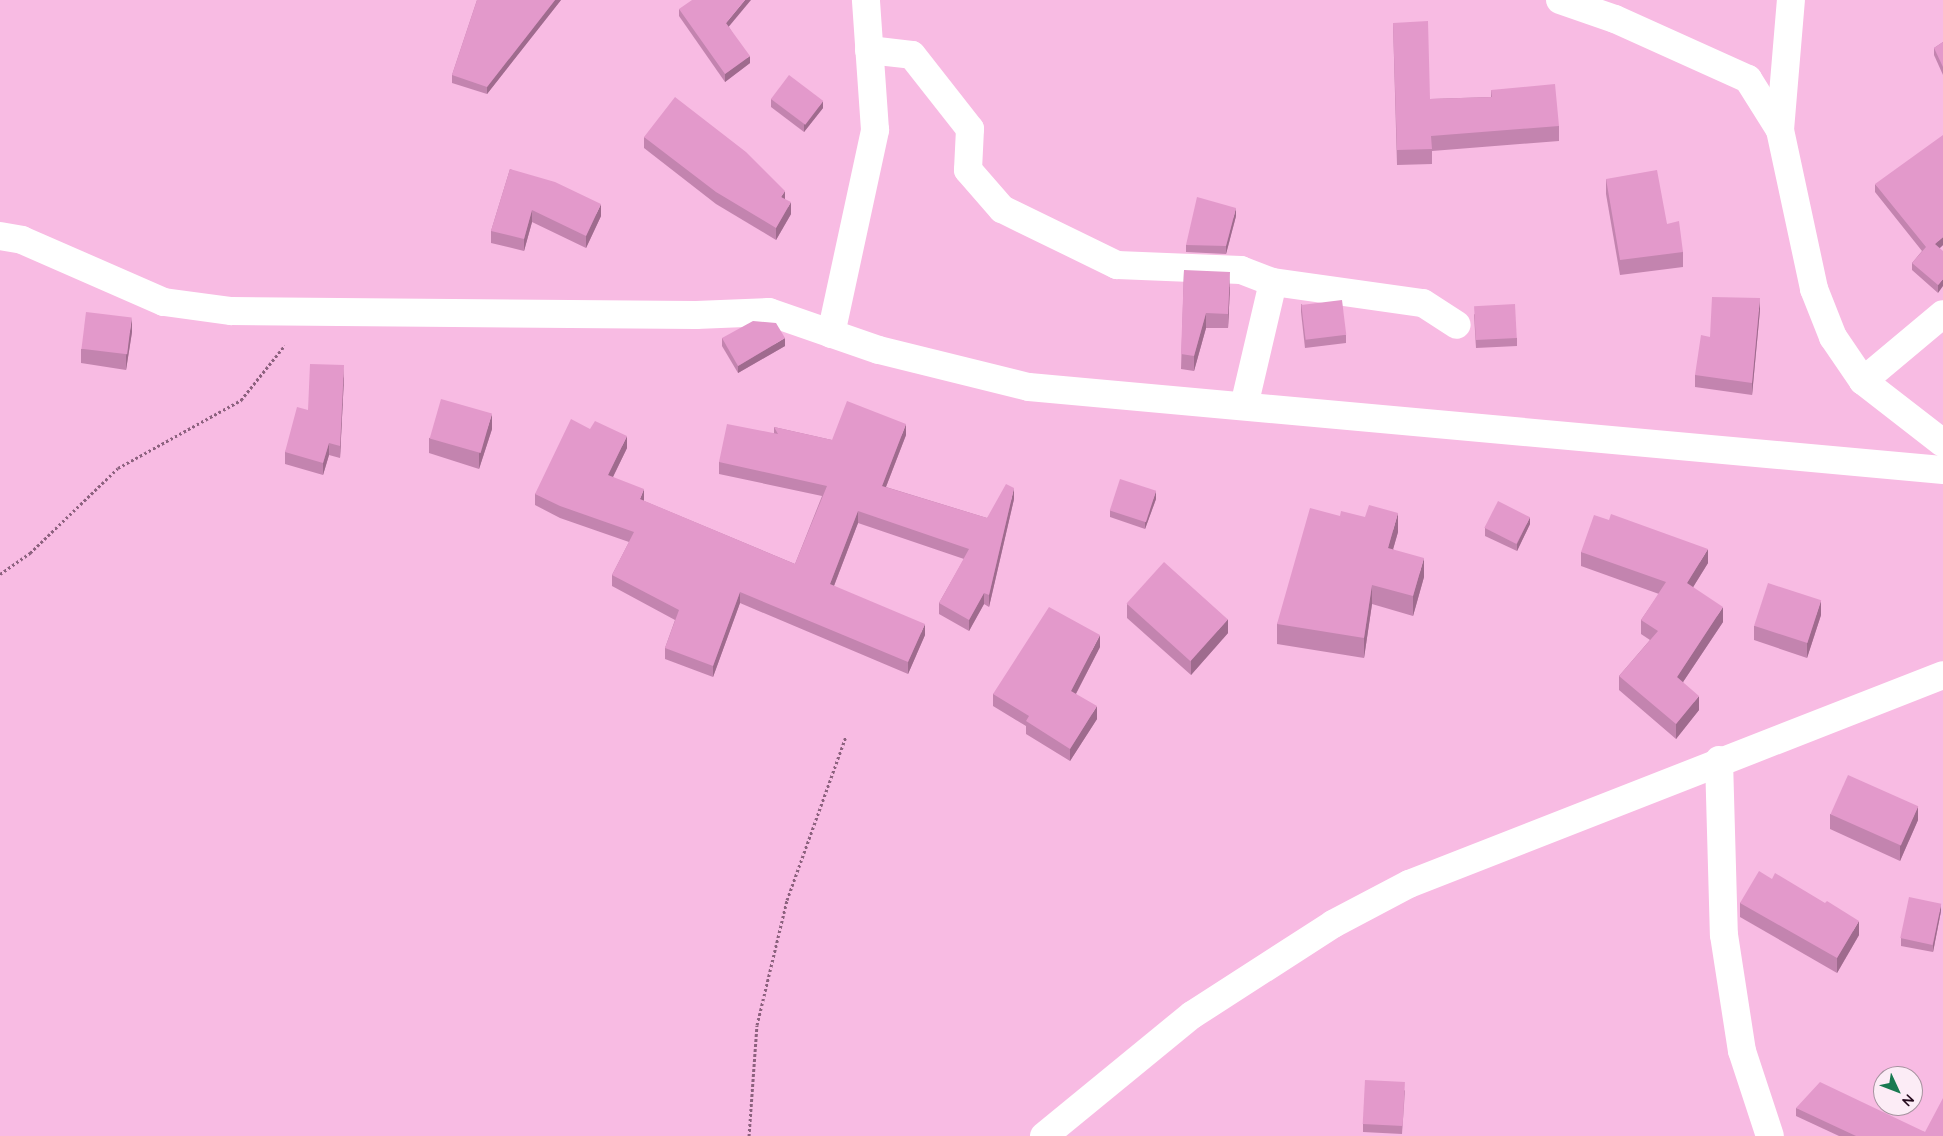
<!DOCTYPE html>
<html>
<head>
<meta charset="utf-8">
<style>
	body { margin:0 }
	#map { position:relative; width:1943px; height:1136px; overflow:hidden; background:#f8bbe3; font-family:Quicksand,sans-serif }
	div>[style] { position:absolute }
	.path>* { height:3px; margin-top:-1.5px; transform-origin:0; background:repeating-linear-gradient(90deg,#8c617e 0 2.5px,transparent 0 5px) }
	.minor>* { height:28px; margin:-14px; padding:0 14px; transform-origin:14px; border-radius:14px; background:#fff }
	.tertiary>* { height:28px; margin:-14px; padding:0 14px; transform-origin:14px; border-radius:14px; background:#fff }
	.wall>* { inset:0; background:#c384af }
	.shaded-wall>* { inset:0; background:#9f6b8e }
	.building>* { inset:0; background:#e399cb; transform-origin:0 0 }
	span { translate:-50% -50%; white-space:nowrap; text-align:center; line-height:1.15; -webkit-text-stroke:5px #fcecf6; paint-order:stroke }
	.north { position:absolute; left:1873px; top:1066px; width:50px; height:50px; box-sizing:border-box; background:#fcecf6; border:1px solid #a6929f; border-radius:50%; rotate:133deg; font-size:14px; font-weight:700; line-height:20px; text-align:center; color:#250a1d }
	.north::after { content:''; display:block; margin:auto; width:18px; height:22px; background:#197a51; clip-path:polygon(50% 0,100% 100%,50% 72%,0 100%) }
</style>
</head>
<body>
<div id="map">
	<div class="path">
		<div style="left:0;top:574px;width:37px;rotate:-35deg"></div>
		<div style="left:30px;top:553px;width:122px;rotate:-44deg"></div>
		<div style="left:118px;top:468px;width:141px;rotate:-28.9deg"></div>
		<div style="left:241px;top:400px;width:70px;rotate:-51.3deg"></div>
		<div style="left:749px;top:1136px;width:111px;rotate:-85.9deg"></div>
		<div style="left:757px;top:1025px;width:129px;rotate:-76.5deg"></div>
		<div style="left:787px;top:900px;width:174px;rotate:-70.2deg"></div>
	</div>
	<div class="minor">
		<div style="left:869px;top:50px;width:43px;rotate:6.6deg"></div>
		<div style="left:912px;top:55px;width:94px;rotate:51.9deg"></div>
		<div style="left:970px;top:129px;width:41px;rotate:92.8deg"></div>
		<div style="left:968px;top:170px;width:52px;rotate:48.9deg"></div>
		<div style="left:1002px;top:209px;width:128px;rotate:26deg"></div>
		<div style="left:1117px;top:265px;width:124px;rotate:2.3deg"></div>
		<div style="left:1241px;top:270px;width:34px;rotate:21deg"></div>
		<div style="left:1273px;top:282px;width:151px;rotate:8deg"></div>
		<div style="left:1423px;top:303px;width:40px;rotate:32.9deg"></div>
		<div style="left:1780px;top:130px;width:130px;rotate:-85.2deg"></div>
		<div style="left:0;top:236px;width:22px;rotate:10deg"></div>
		<div style="left:22px;top:240px;width:155px;rotate:23.6deg"></div>
		<div style="left:164px;top:302px;width:68px;rotate:7.7deg"></div>
		<div style="left:231px;top:311px;width:465px;rotate:0.5deg"></div>
		<div style="left:696px;top:315px;width:73px;rotate:-2.4deg"></div>
		<div style="left:769px;top:312px;width:116px;rotate:19.1deg"></div>
		<div style="left:879px;top:350px;width:154px;rotate:13.9deg"></div>
		<div style="left:1029px;top:387px;width:918px;rotate:5.19deg"></div>
		<div style="left:831px;top:334px;width:209px;rotate:-77.8deg"></div>
		<div style="left:875px;top:130px;width:130px;rotate:-94deg"></div>
		<div style="left:1863px;top:381px;width:104px;rotate:-39.9deg"></div>
		<div style="left:1244px;top:406px;width:127px;rotate:-76.8deg"></div>
		<div style="left:1719px;top:760px;width:175px;rotate:88.4deg"></div>
		<div style="left:1724px;top:935px;width:117px;rotate:81.2deg"></div>
		<div style="left:1742px;top:1051px;width:89px;rotate:71.8deg"></div>
		<div style="left:1044px;top:1136px;width:191px;rotate:-39.3deg"></div>
		<div style="left:1192px;top:1015px;width:168px;rotate:-32.8deg"></div>
		<div style="left:1333px;top:924px;width:86px;rotate:-27.8deg"></div>
		<div style="left:1409px;top:884px;width:573px;rotate:-21.37deg"></div>
	</div>
	<div class="tertiary">
		<div style="left:1560px;top:0;width:58px;rotate:19.1deg"></div>
		<div style="left:1615px;top:19px;width:146px;rotate:24.3deg"></div>
		<div style="left:1748px;top:79px;width:60px;rotate:57.9deg"></div>
		<div style="left:1780px;top:130px;width:163px;rotate:77.9deg"></div>
		<div style="left:1814px;top:289px;width:52px;rotate:68.4deg"></div>
		<div style="left:1833px;top:337px;width:53px;rotate:55.7deg"></div>
		<div style="left:1863px;top:381px;width:101px;rotate:37.8deg"></div>
	</div>
	<div class="wall">
		<div style="clip-path:polygon(477px 0,561px 0,487px 94px,452px 83px,452px 75px)"></div>
		<div style="clip-path:polygon(679px 9px,729px 27px,750px 63px,725px 82px,679px 16px)"></div>
		<div style="clip-path:polygon(1393px 23px,1430px 99px,1491px 97px,1491px 90px,1559px 126px,1559px 141px,1432px 151px,1432px 164px,1397px 165px)"></div>
		<div style="clip-path:polygon(1943px 42px,1943px 75px,1934px 55px,1934px 48px)"></div>
		<div style="clip-path:polygon(771px 99px,823px 108px,804px 132px,771px 107px)"></div>
		<div style="clip-path:polygon(644px 137px,785px 199px,791px 214px,776px 240px,716px 204px,644px 148px)"></div>
		<div style="clip-path:polygon(510px 169px,601px 216px,586px 248px,532px 222px,524px 251px,491px 243px,491px 231px)"></div>
		<div style="clip-path:polygon(1606px 179px,1667px 224px,1683px 252px,1683px 267px,1620px 275px,1606px 194px)"></div>
		<div style="clip-path:polygon(1875px 184px,1943px 245px,1940px 248px,1938px 293px,1912px 270px,1912px 263px,1922px 251px,1875px 192px)"></div>
		<div style="clip-path:polygon(1236px 216px,1226px 254px,1186px 252px,1186px 245px)"></div>
		<div style="clip-path:polygon(1184px 270px,1230px 287px,1228px 328px,1206px 328px,1194px 371px,1181px 369px)"></div>
		<div style="clip-path:polygon(1301px 304px,1346px 335px,1346px 343px,1305px 348px,1301px 312px)"></div>
		<div style="clip-path:polygon(1760px 310px,1752px 395px,1695px 387px,1695px 375px)"></div>
		<div style="clip-path:polygon(1474px 314px,1517px 338px,1517px 346px,1476px 348px)"></div>
		<div style="clip-path:polygon(132px 332px,126px 370px,81px 363px,81px 349px)"></div>
		<div style="clip-path:polygon(722px 338px,785px 346px,738px 373px,722px 346px)"></div>
		<div style="clip-path:polygon(344px 377px,340px 458px,329px 455px,323px 475px,285px 464px,285px 452px,308px 410px)"></div>
		<div style="clip-path:polygon(774px 427px,832px 440px,906px 435px,886px 487px,987px 518px,1014px 499px,989px 607px,984px 604px,969px 631px,939px 614px,939px 603px,964px 559px,858px 523px,834px 586px,925px 635px,908px 674px,740px 603px,713px 677px,665px 659px,665px 648px,675px 620px,612px 586px,612px 575px,629px 542px,560px 518px,535px 505px,535px 494px,590px 429px,627px 448px,613px 477px,644px 501px,795px 564px,822px 496px,719px 474px,719px 462px,774px 433px)"></div>
		<div style="clip-path:polygon(492px 429px,479px 469px,429px 453px,429px 438px)"></div>
		<div style="clip-path:polygon(1156px 499px,1145px 529px,1110px 517px,1110px 510px)"></div>
		<div style="clip-path:polygon(1340px 516px,1398px 532px,1393px 549px,1424px 577px,1413px 616px,1372px 604px,1364px 658px,1277px 644px,1277px 624px)"></div>
		<div style="clip-path:polygon(1530px 524px,1517px 551px,1485px 536px,1485px 528px)"></div>
		<div style="clip-path:polygon(1581px 552px,1708px 563px,1693px 587px,1723px 622px,1683px 682px,1699px 710px,1676px 739px,1619px 690px,1619px 676px,1650px 640px,1641px 634px,1641px 620px,1659px 594px,1581px 566px)"></div>
		<div style="clip-path:polygon(1127px 604px,1228px 633px,1191px 675px,1127px 618px)"></div>
		<div style="clip-path:polygon(1821px 615px,1807px 658px,1754px 640px,1754px 626px)"></div>
		<div style="clip-path:polygon(1100px 647px,1076px 694px,1097px 719px,1070px 761px,1026px 734px,1026px 726px,993px 706px,993px 694px)"></div>
		<div style="clip-path:polygon(1830px 814px,1918px 820px,1900px 861px,1830px 829px)"></div>
		<div style="clip-path:polygon(1772px 879px,1859px 935px,1837px 973px,1740px 917px,1740px 903px)"></div>
		<div style="clip-path:polygon(1941px 911px,1933px 952px,1901px 946px,1901px 938px)"></div>
		<div style="clip-path:polygon(1405px 1090px,1402px 1134px,1363px 1132px,1363px 1124px)"></div>
		<div style="clip-path:polygon(1796px 1108px,1925px 1132px,1943px 1136px,1839px 1136px,1796px 1116px)"></div>
	</div>
	<div class="shaded-wall">
		<div style="clip-path:polygon(555px 0,561px 0,487px 94px,487px 87px)"></div>
		<div style="clip-path:polygon(745px 0,751px 0,726px 30px,726px 23px)"></div>
		<div style="clip-path:polygon(750px 56px,750px 63px,725px 82px,725px 74px)"></div>
		<div style="clip-path:polygon(823px 101px,823px 108px,804px 132px,804px 125px)"></div>
		<div style="clip-path:polygon(785px 191px,785px 202px,781px 197px)"></div>
		<div style="clip-path:polygon(791px 202px,791px 214px,776px 240px,776px 228px)"></div>
		<div style="clip-path:polygon(601px 204px,601px 216px,586px 248px,586px 236px)"></div>
		<div style="clip-path:polygon(1236px 208px,1236px 216px,1226px 254px,1226px 246px)"></div>
		<div style="clip-path:polygon(532px 210px,532px 222px,524px 251px,524px 239px)"></div>
		<div style="clip-path:polygon(1943px 237px,1943px 245px,1935px 252px,1935px 244px)"></div>
		<div style="clip-path:polygon(1230px 272px,1230px 287px,1228px 328px,1228px 314px)"></div>
		<div style="clip-path:polygon(1943px 279px,1943px 286px,1938px 293px,1938px 285px)"></div>
		<div style="clip-path:polygon(1760px 298px,1760px 310px,1752px 395px,1752px 383px)"></div>
		<div style="clip-path:polygon(1206px 313px,1206px 328px,1194px 371px,1194px 356px)"></div>
		<div style="clip-path:polygon(132px 318px,132px 332px,126px 370px,126px 356px)"></div>
		<div style="clip-path:polygon(785px 338px,785px 346px,738px 373px,738px 366px)"></div>
		<div style="clip-path:polygon(344px 365px,344px 377px,340px 458px,340px 446px)"></div>
		<div style="clip-path:polygon(492px 414px,492px 429px,479px 469px,479px 454px)"></div>
		<div style="clip-path:polygon(906px 424px,906px 435px,882px 497px,882px 486px)"></div>
		<div style="clip-path:polygon(627px 436px,627px 448px,608px 487px,608px 475px)"></div>
		<div style="clip-path:polygon(329px 443px,329px 455px,323px 475px,323px 463px)"></div>
		<div style="clip-path:polygon(1014px 488px,1014px 499px,989px 607px,989px 595px)"></div>
		<div style="clip-path:polygon(644px 489px,644px 500px,640px 511px,640px 499px)"></div>
		<div style="clip-path:polygon(1156px 491px,1156px 499px,1145px 529px,1145px 522px)"></div>
		<div style="clip-path:polygon(858px 511px,858px 523px,830px 596px,830px 584px)"></div>
		<div style="clip-path:polygon(1398px 513px,1398px 532px,1388px 567px,1388px 548px)"></div>
		<div style="clip-path:polygon(1530px 517px,1530px 524px,1517px 551px,1517px 544px)"></div>
		<div style="clip-path:polygon(1708px 549px,1708px 563px,1687px 597px,1687px 583px)"></div>
		<div style="clip-path:polygon(1424px 558px,1424px 577px,1413px 616px,1413px 596px)"></div>
		<div style="clip-path:polygon(1372px 585px,1372px 604px,1364px 658px,1364px 638px)"></div>
		<div style="clip-path:polygon(740px 592px,740px 603px,713px 677px,713px 666px)"></div>
		<div style="clip-path:polygon(984px 593px,984px 604px,969px 631px,969px 620px)"></div>
		<div style="clip-path:polygon(1821px 600px,1821px 615px,1807px 658px,1807px 643px)"></div>
		<div style="clip-path:polygon(1723px 607px,1723px 622px,1677px 691px,1677px 677px)"></div>
		<div style="clip-path:polygon(1228px 619px,1228px 633px,1191px 675px,1191px 660px)"></div>
		<div style="clip-path:polygon(925px 624px,925px 635px,908px 674px,908px 662px)"></div>
		<div style="clip-path:polygon(1100px 635px,1100px 647px,1071px 703px,1071px 691px)"></div>
		<div style="clip-path:polygon(1699px 696px,1699px 710px,1676px 739px,1676px 724px)"></div>
		<div style="clip-path:polygon(1097px 706px,1097px 719px,1070px 761px,1070px 749px)"></div>
		<div style="clip-path:polygon(1918px 806px,1918px 820px,1900px 861px,1900px 846px)"></div>
		<div style="clip-path:polygon(1941px 904px,1941px 911px,1933px 952px,1933px 945px)"></div>
		<div style="clip-path:polygon(1859px 921px,1859px 935px,1837px 973px,1837px 958px)"></div>
	</div>
	<div class="building">
		<div style="clip-path:polygon(477px 0,555px 0,487px 87px,452px 75px)"></div>
		<div style="clip-path:polygon(692px 0,745px 0,726px 23px,750px 56px,725px 74px,679px 9px)"></div>
		<div style="clip-path:polygon(1428px 21px,1430px 99px,1492px 97px,1491px 90px,1555px 84px,1559px 126px,1431px 136px,1432px 149px,1397px 150px,1393px 23px)"></div>
		<div style="clip-path:polygon(1943px 42px,1943px 67px,1934px 48px)"></div>
		<div style="left:789px;top:75px;width:43px;height:30px;rotate:37deg"></div>
		<div style="clip-path:polygon(675px 97px,746px 152px,785px 191px,781px 197px,791px 202px,776px 228px,716px 192px,644px 137px)"></div>
		<div style="clip-path:polygon(1943px 135px,1943px 237px,1935px 244px,1943px 251px,1943px 279px,1938px 285px,1912px 263px,1926px 247px,1875px 184px)"></div>
		<div style="clip-path:polygon(510px 169px,555px 182px,601px 204px,586px 236px,532px 210px,524px 239px,491px 231px)"></div>
		<div style="clip-path:polygon(1657px 170px,1667px 224px,1679px 221px,1683px 252px,1620px 260px,1606px 179px)"></div>
		<div style="clip-path:polygon(1197px 197px,1236px 208px,1226px 246px,1186px 245px)"></div>
		<div style="clip-path:polygon(1184px 270px,1230px 272px,1228px 314px,1206px 313px,1194px 356px,1181px 354px)"></div>
		<div style="clip-path:polygon(1712px 297px,1760px 298px,1752px 383px,1695px 375px,1701px 335px,1710px 337px)"></div>
		<div style="left:1342px;top:300px;width:35px;height:41px;rotate:83deg"></div>
		<div style="left:1515px;top:304px;width:34px;height:41px;rotate:87deg"></div>
		<div style="left:86px;top:312px;width:46px;height:37px;rotate:7deg"></div>
		<div style="clip-path:polygon(753px 321px,776px 323px,785px 338px,738px 366px,722px 338px)"></div>
		<div style="clip-path:polygon(310px 364px,344px 365px,340px 446px,329px 443px,323px 463px,285px 452px,297px 407px,308px 410px)"></div>
		<div style="left:441px;top:399px;width:53px;height:41px;rotate:16deg"></div>
		<div style="clip-path:polygon(847px 401px,906px 424px,882px 486px,987px 518px,1006px 484px,1014px 488px,989px 595px,984px 593px,969px 620px,939px 603px,969px 549px,858px 511px,830px 584px,925px 624px,908px 662px,740px 592px,713px 666px,665px 648px,679px 610px,612px 575px,634px 532px,560px 506px,535px 494px,571px 419px,590px 429px,595px 421px,627px 436px,608px 475px,644px 489px,640px 499px,795px 564px,827px 486px,719px 462px,727px 424px,778px 434px,774px 427px,832px 440px)"></div>
		<div style="left:1120px;top:479px;width:38px;height:33px;rotate:18deg"></div>
		<div style="left:1498px;top:501px;width:36px;height:30px;rotate:27deg"></div>
		<div style="clip-path:polygon(1369px 505px,1398px 513px,1388px 548px,1424px 558px,1413px 596px,1372px 585px,1364px 638px,1277px 624px,1310px 508px,1340px 516px,1341px 511px,1365px 517px)"></div>
		<div style="clip-path:polygon(1611px 514px,1708px 549px,1687px 583px,1723px 607px,1677px 677px,1699px 696px,1676px 724px,1619px 676px,1658px 631px,1641px 620px,1666px 582px,1581px 552px,1594px 515px,1609px 520px)"></div>
		<div style="left:1164px;top:562px;width:86px;height:56px;rotate:42deg"></div>
		<div style="left:1768px;top:583px;width:56px;height:45px;rotate:18deg"></div>
		<div style="clip-path:polygon(1049px 607px,1100px 635px,1071px 691px,1097px 706px,1070px 749px,1026px 721px,1029px 716px,993px 694px)"></div>
		<div style="left:1848px;top:775px;width:77px;height:43px;rotate:24deg"></div>
		<div style="clip-path:polygon(1759px 871px,1772px 879px,1775px 873px,1825px 903px,1827px 901px,1859px 921px,1837px 958px,1740px 903px)"></div>
		<div style="left:1909px;top:897px;width:33px;height:42px;rotate:12deg"></div>
		<div style="left:1365px;top:1080px;width:40px;height:44px;rotate:3deg"></div>
		<div style="clip-path:polygon(1820px 1082px,1925px 1132px,1943px 1098px,1943px 1136px,1856px 1136px,1796px 1108px)"></div>
	</div>
	<div class="north">N</div>
</div>
</body>
</html>
